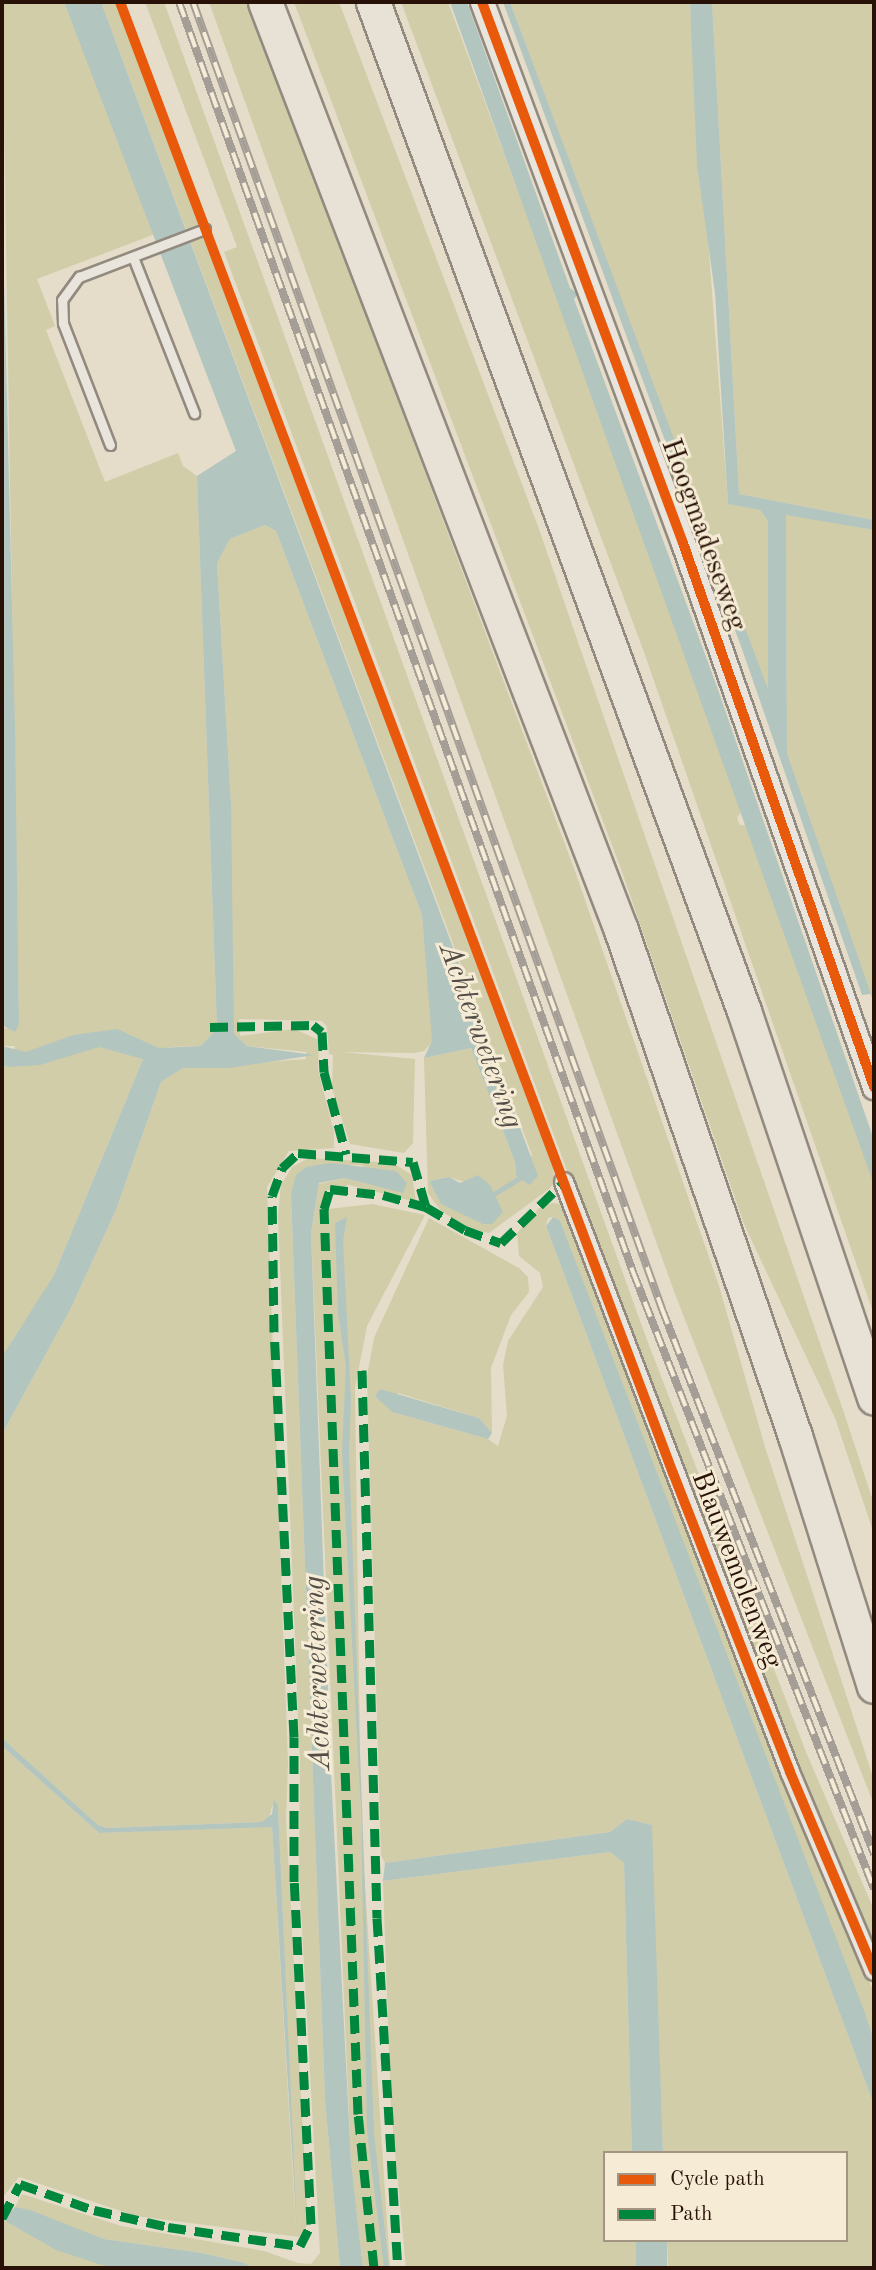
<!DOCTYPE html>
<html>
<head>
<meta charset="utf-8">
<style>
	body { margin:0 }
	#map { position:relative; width:876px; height:2270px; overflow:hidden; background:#e5dcc9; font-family:"Old Standard TT",serif }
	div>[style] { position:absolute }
	.green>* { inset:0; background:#d1cda8 }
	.water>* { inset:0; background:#b3c5bf; transform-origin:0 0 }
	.stream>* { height:5px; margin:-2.5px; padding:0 2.5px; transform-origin:2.5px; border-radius:2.5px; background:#b3c5bf }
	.roads { filter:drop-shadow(2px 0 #928a7e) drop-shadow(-2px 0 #928a7e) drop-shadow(0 2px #928a7e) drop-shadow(0 -2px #928a7e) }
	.service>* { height:9px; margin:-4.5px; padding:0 4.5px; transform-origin:4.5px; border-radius:4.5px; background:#eae5dc }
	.minor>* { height:18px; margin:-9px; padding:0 9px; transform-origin:9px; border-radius:9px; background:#eae5dc }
	.tertiary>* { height:23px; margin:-11.5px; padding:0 11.5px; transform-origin:11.5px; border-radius:11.5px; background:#eae5dc }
	.motorway>* { height:33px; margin:-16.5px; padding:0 16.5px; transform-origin:16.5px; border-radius:16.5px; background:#e7e1d6 }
	.rail>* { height:8px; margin-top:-4px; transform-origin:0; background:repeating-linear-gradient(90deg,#f6ebd4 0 16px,#a49e96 0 32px); box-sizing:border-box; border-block:2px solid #a49e96 }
	.quiet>* { height:9px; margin-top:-4.5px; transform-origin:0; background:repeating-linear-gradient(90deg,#00873e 0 18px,transparent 0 27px) }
	.cycleway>* { height:10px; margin:-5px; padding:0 5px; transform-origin:5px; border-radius:5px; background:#e8590c }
	span { translate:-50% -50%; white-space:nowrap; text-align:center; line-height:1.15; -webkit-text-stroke:6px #f6ebd4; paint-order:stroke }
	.street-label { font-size:28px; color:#281207 }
	.water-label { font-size:30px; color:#514d46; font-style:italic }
	.frame { position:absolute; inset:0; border:4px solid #281207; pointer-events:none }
	.legend { position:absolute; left:603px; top:2151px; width:245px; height:91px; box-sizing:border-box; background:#f6ebd4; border:2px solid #a49482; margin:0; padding:9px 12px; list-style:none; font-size:21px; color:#281207 }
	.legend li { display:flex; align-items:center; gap:14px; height:35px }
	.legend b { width:35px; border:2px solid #a49482 }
</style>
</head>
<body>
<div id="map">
	<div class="green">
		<div style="clip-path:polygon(2px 2px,64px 2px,155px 234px,37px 279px,55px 326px,46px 330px,105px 482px,178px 453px,183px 466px,197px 476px,217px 1028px,201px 1046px,169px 1047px,143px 1059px,54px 1275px,2px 1363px,2px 1066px,10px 1067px,15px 1046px,2px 1046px,2px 1025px,3px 1029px,19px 1024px)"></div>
		<div style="clip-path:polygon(evenodd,101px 2px,115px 2px,553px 1168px,554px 1183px,549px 1189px,489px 1233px,473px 1230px,441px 1211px,428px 1193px,424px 1058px,471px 1048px,515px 1162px,516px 1175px,532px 1155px,101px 2px,448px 1177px,465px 1182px,441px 1204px,429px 1181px,448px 1177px)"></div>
		<div style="clip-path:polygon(145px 2px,164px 2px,647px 1340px,806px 1752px,874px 1910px,874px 1954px,792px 1760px,633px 1347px,224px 252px,237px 247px)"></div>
		<div style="clip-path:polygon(209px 2px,248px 2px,575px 871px,719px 1286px,765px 1447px,874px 1780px,874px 1805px,675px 1294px)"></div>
		<div style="clip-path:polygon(294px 2px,339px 2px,539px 529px,844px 1413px,874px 1504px,874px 1534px,835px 1418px,744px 1224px,621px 869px)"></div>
		<div style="clip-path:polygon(401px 2px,448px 2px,745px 805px,737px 818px,740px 825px,751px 826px,874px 1184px,874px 1315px,644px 652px)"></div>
		<div style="clip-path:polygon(510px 2px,690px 2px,728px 503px,760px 510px,768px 521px,768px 692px)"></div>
		<div style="clip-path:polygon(712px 2px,874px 2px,874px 520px,739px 494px)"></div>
		<div style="clip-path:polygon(786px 514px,874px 530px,874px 1004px,787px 753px)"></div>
		<div style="clip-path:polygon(265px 525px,276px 531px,422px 915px,433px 1041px,424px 1051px,414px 1053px,342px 1052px,415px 1059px,413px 1143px,404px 1153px,350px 1144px,332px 1088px,333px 1055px,329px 1054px,327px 1027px,322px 1021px,239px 1019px,240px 1036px,294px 1029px,319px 1040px,318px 1070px,334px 1132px,334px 1148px,289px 1151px,267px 1187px,288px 1763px,286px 1819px,308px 2224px,299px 2237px,136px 2216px,19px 2177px,2px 2198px,2px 1746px,99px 1833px,272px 1826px,296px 2228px,278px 1806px,272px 1806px,269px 1819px,262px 1822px,107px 1828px,98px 1825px,2px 1738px,2px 1434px,70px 1310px,116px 1210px,161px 1082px,183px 1068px,306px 1059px,306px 1052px,247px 1046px,234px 1035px,231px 1018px,231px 803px,217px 563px,230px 539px)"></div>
		<div style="clip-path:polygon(309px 1158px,393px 1163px,412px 1175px,416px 1202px,349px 1185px,325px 1191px,328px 1209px,372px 1204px,425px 1215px,367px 1326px,355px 1388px,361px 1825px,390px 2268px,363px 2268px,351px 2161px,311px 1233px,319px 1184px,345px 1178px,403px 1192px,361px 1165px,306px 1167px,291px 1194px,325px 2099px,340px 2268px,252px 2268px,245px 2263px,202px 2253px,104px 2239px,15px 2207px,22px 2194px,121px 2226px,264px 2251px,298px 2263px,311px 2264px,320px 2253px,299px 1874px,300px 1764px,278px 1216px,281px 1185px,292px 1167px)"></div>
		<div style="clip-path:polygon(552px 1203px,562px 1204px,569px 1212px,764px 1724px,874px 1993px,874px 2041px,659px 1484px,553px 1217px,548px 1218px,546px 1226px,874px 2105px,874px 2268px,668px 2268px,667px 2240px,846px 2240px,846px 2153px,663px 2153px,651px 1825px,627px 1819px,610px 1832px,385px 1863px,381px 1855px,367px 1376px,374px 1338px,429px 1218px,519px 1268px,528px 1277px,529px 1292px,511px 1315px,491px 1368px,492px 1433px,479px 1418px,398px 1393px,392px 1412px,488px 1439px,498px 1446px,507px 1416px,503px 1365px,508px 1341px,543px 1287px,540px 1273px,519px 1256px,517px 1233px,539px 1208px)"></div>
		<div style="clip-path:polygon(610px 1852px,624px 1863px,632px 2153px,605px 2153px,605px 2240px,636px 2240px,637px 2268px,406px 2268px,391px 2108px,383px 1881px)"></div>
		<div style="clip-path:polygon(2px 2212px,10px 2217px,8px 2222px,111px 2268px,2px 2268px)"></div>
	</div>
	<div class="water">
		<div style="clip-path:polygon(64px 2px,101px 2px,538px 1176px,529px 1185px,516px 1175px,515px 1162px,471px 1048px,424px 1058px,432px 1041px,422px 915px,276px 531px,265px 525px,230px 539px,217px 563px,231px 803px,234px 1034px,247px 1046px,314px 1055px,229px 1068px,183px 1068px,161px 1082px,116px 1210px,70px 1310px,2px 1434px,2px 1357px,54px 1275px,143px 1059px,99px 1047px,40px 1065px,10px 1067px,2px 1066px,2px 1046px,26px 1052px,73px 1035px,117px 1029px,159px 1048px,201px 1046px,217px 1028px,197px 476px,236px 451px)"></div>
		<div style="clip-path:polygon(450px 2px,467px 2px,570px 288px,578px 294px,574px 299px,716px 684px,874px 1140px,874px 1185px)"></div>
		<div style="clip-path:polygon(503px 2px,510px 2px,768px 689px,768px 521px,760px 510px,728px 504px,715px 293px,697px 165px,690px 2px,712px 2px,739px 494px,874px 520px,874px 530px,786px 515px,787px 753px,871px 994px,862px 995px,742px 649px)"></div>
		<div style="clip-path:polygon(2px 197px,15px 728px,19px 1024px,15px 1032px,2px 1025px)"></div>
		<div style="clip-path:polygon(331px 1163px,396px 1171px,407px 1183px,403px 1193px,345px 1178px,319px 1183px,311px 1233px,331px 1773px,351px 2161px,363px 2268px,340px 2268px,325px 2099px,291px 1194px,296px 1175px,306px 1167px)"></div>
		<div style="clip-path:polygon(478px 1175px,490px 1185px,503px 1212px,492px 1224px,483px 1224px,441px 1204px,429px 1181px,449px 1177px,460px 1183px)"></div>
		<div style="clip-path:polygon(347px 1217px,343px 1241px,351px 1400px,349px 1453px,374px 2133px,389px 2268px,384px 2268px,367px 2131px,361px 1812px,342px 1452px,346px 1366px,338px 1314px,335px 1223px)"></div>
		<div style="clip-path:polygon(553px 1217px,560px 1221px,865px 2013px,874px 2041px,874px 2105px,546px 1226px)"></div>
		<div style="clip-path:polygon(380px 1389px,479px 1418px,492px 1433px,488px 1439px,392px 1412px,375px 1396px)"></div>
		<div style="clip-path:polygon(2px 1738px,98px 1825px,107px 1828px,262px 1822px,272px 1814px,274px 1799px,278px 1806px,297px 2232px,272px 1827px,99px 1833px,2px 1746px)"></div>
		<div style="clip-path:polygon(627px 1819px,652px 1825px,663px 2153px,632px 2153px,624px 1863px,610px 1852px,383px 1881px,385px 1863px,610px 1832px)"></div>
		<div style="clip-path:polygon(2px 2205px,12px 2211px,15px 2207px,30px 2210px,104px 2239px,202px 2253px,245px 2263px,252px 2268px,111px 2268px,56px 2250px,7px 2222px)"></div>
		<div style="left:636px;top:2240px;width:31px;height:28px"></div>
	</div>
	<div class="stream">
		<div style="left:489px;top:1197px;width:39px;rotate:-32deg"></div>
	</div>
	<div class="roads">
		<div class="service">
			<div style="left:133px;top:257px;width:168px;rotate:68.6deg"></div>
			<div style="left:110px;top:445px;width:131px;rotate:-111.1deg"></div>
			<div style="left:63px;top:323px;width:23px;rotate:-92deg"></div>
			<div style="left:62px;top:300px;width:29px;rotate:-54deg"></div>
			<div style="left:79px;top:277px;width:135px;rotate:-20.9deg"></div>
		</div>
		<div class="minor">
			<div style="left:564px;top:1182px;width:632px;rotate:69.04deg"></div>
			<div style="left:790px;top:1772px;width:216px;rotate:67.1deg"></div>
		</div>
		<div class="tertiary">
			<div style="left:482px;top:2px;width:577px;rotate:69.62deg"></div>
			<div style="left:683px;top:543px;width:577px;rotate:70.65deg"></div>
		</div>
		<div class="motorway">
			<div style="left:265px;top:2px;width:994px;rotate:69.01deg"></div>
			<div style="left:621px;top:930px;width:535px;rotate:71.02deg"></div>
			<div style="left:795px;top:1436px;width:262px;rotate:72.5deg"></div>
			<div style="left:373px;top:2px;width:1075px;rotate:69.81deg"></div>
			<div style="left:744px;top:1011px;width:408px;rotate:71.4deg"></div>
		</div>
	</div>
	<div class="rail">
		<div style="left:179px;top:2px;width:1349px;rotate:70.33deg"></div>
		<div style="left:633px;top:1272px;width:662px;rotate:68.66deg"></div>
		<div style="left:193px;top:2px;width:1389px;rotate:70.26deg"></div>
		<div style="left:662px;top:1309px;width:585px;rotate:68.74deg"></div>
	</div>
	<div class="quiet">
		<div style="left:210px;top:1027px;width:103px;rotate:-1.1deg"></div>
		<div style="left:313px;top:1025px;width:11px;rotate:38deg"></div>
		<div style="left:322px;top:1032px;width:40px;rotate:87.1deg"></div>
		<div style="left:324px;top:1072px;width:85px;rotate:75deg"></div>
		<div style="left:362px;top:1370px;width:548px;rotate:88.43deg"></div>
		<div style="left:377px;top:1918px;width:351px;rotate:86.6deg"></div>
		<div style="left:2px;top:2218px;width:38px;rotate:-62deg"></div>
		<div style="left:20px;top:2184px;width:78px;rotate:19.4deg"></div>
		<div style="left:94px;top:2210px;width:76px;rotate:12.9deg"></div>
		<div style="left:168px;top:2227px;width:133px;rotate:8.2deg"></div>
		<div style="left:300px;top:2246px;width:25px;rotate:-63deg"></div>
		<div style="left:311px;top:2224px;width:342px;rotate:-92.8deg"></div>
		<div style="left:294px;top:1882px;width:145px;rotate:-90deg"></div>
		<div style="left:294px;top:1737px;width:405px;rotate:-92.8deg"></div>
		<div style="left:274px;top:1332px;width:136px;rotate:-90.8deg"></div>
		<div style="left:272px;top:1196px;width:30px;rotate:-70deg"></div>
		<div style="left:282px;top:1168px;width:22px;rotate:-43deg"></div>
		<div style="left:298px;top:1153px;width:115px;rotate:4.5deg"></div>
		<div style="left:413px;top:1162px;width:47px;rotate:73.9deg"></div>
		<div style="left:426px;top:1207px;width:45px;rotate:30.5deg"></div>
		<div style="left:465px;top:1230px;width:38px;rotate:20deg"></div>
		<div style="left:501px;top:1243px;width:88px;rotate:-44.1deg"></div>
		<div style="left:374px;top:2268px;width:155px;rotate:-95.9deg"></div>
		<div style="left:358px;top:2114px;width:906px;rotate:-92.15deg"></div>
		<div style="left:324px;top:1209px;width:21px;rotate:-73deg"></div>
		<div style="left:330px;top:1189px;width:53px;rotate:6.5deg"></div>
		<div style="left:383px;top:1195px;width:45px;rotate:15.6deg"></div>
	</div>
	<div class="cycleway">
		<div style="left:120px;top:2px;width:1572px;rotate:69.4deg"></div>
		<div style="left:673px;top:1473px;width:321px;rotate:68.6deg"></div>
		<div style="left:790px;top:1772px;width:216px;rotate:67.1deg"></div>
		<div style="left:482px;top:2px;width:577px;rotate:69.62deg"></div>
		<div style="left:683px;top:543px;width:577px;rotate:70.65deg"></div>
	</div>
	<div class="street-label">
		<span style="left:703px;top:535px;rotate:70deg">Hoogmadeseweg</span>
		<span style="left:736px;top:1570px;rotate:69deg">Blauwemolenweg</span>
	</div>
	<div class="water-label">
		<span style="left:480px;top:1036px;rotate:70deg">Achterwetering</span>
		<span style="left:318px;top:1673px;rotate:-92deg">Achterwetering</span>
	</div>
	<div class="frame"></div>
	<ul class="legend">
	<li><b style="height:9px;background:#e8590c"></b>Cycle path</li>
	<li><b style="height:9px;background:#00873e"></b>Path</li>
	</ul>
</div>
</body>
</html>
